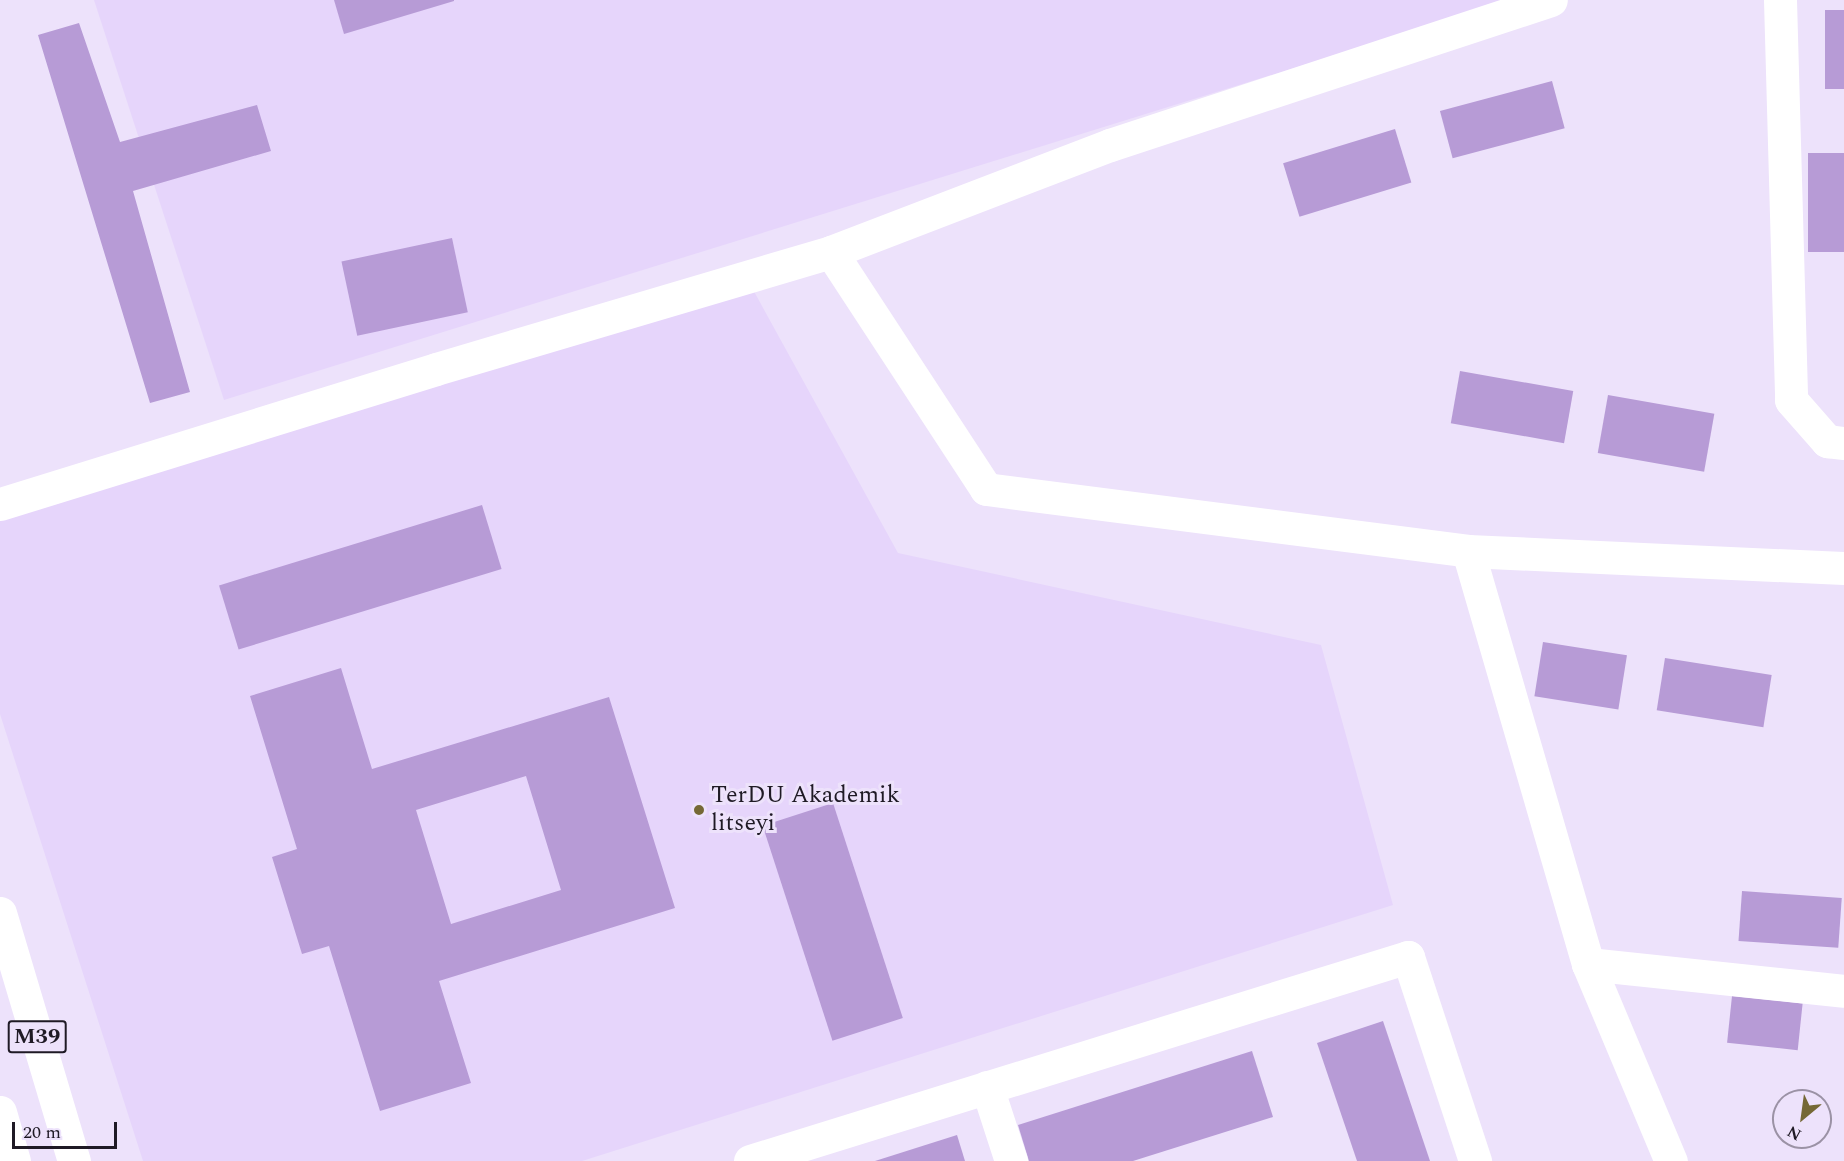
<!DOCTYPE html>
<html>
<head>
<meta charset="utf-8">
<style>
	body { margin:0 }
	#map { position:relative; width:1844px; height:1161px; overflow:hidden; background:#ede2fb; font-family:Spectral,serif }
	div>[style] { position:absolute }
	.built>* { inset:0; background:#e6d5fb }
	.building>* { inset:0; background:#b79bd6; transform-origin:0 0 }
	.minor>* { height:33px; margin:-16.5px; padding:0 16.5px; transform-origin:16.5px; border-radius:16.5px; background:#fff }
	.highway>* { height:33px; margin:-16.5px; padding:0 16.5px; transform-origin:16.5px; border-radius:16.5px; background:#fff }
	.dots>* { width:16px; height:16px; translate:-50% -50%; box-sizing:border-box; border:3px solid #ede2fb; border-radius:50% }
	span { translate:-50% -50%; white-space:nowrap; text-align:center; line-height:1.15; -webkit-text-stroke:6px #ede2fb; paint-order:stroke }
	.shield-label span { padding:2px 4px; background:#ede2fb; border:2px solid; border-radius:4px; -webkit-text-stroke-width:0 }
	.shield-label { font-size:22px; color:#1f1a25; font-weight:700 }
	.poi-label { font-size:24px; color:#1f1a25 }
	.left { translate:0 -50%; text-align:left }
	.north { position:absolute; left:1772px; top:1089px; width:60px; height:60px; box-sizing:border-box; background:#ede2fb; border:2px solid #9b92a5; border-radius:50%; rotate:209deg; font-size:16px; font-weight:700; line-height:24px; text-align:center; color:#1f1a25 }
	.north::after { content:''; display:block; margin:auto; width:21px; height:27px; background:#756835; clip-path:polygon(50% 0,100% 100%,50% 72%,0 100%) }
	.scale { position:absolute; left:12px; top:1122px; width:105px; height:27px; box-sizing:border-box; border:3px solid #1f1a25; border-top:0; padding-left:8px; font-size:18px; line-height:21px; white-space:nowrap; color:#1f1a25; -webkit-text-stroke:4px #ede2fb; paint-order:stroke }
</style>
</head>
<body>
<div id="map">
	<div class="built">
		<div style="clip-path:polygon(94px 0,1513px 0,224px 400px)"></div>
		<div style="clip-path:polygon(751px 286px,898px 553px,1321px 645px,1393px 905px,582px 1161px,143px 1161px,0 714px,0 507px)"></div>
	</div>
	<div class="building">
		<div style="clip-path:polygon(334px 0,454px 0,454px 1px,344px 34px)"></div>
		<div style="left:1825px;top:10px;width:19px;height:79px"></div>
		<div style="clip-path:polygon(79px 23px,120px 142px,257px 105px,271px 151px,133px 191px,190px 392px,150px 403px,38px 35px)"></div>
		<div style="left:1552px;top:81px;width:49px;height:116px;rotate:75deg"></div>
		<div style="left:1395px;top:129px;width:56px;height:117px;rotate:73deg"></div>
		<div style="left:1844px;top:153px;width:99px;height:36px;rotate:90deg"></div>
		<div style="left:452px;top:238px;width:76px;height:113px;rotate:78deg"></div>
		<div style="left:1460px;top:371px;width:115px;height:53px;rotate:10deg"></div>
		<div style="left:1608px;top:395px;width:108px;height:59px;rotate:10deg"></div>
		<div style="left:482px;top:505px;width:67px;height:275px;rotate:73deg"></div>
		<div style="left:1543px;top:642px;width:85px;height:55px;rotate:9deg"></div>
		<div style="left:1665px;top:658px;width:108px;height:53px;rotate:9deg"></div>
		<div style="clip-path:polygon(evenodd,341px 668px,372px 769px,609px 697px,675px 908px,439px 981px,471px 1083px,380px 1111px,329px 946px,302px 954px,272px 857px,297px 849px,250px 696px,341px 668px,526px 776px,561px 890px,451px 924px,416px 810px,526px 776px)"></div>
		<div style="left:833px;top:803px;width:226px;height:74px;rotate:72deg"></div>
		<div style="left:1742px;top:891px;width:100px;height:50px;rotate:4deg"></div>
		<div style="left:1732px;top:996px;width:71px;height:47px;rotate:6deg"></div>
		<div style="clip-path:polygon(1383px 1021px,1430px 1161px,1357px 1161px,1317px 1043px)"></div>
		<div style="clip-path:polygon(1252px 1051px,1273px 1117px,1133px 1161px,1029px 1161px,1018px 1125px)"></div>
		<div style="clip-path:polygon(957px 1135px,965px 1161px,875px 1161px)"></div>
	</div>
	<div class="minor">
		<div style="left:1780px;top:0;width:400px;rotate:88.4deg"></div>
		<div style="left:1791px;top:400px;width:55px;rotate:48.7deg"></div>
		<div style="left:1827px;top:441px;width:17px;rotate:7deg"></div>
		<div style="left:831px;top:252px;width:283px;rotate:56.8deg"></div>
		<div style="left:986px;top:489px;width:486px;rotate:7.3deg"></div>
		<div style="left:1468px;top:551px;width:376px;rotate:2.6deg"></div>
		<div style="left:0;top:504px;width:456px;rotate:-17.2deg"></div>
		<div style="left:436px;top:369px;width:412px;rotate:-16.5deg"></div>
		<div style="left:831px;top:252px;width:299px;rotate:-21deg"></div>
		<div style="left:1110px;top:145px;width:464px;rotate:-18.2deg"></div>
		<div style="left:1468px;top:551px;width:430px;rotate:73.8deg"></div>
		<div style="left:1588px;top:964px;width:214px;rotate:67.2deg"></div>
		<div style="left:1588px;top:964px;width:257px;rotate:6deg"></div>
		<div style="left:987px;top:1087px;width:78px;rotate:72deg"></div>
		<div style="left:750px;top:1161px;width:689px;rotate:-17.23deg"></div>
		<div style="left:1408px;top:957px;width:215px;rotate:71.8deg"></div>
	</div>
	<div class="highway">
		<div style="left:0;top:913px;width:259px;rotate:73.4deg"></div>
		<div style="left:0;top:1112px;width:51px;rotate:74.1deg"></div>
	</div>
	<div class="dots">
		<div style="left:699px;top:810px;background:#756835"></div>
	</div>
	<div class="shield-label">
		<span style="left:37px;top:1037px">M39</span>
	</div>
	<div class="poi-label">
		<span class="left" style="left:711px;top:810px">TerDU Akademik<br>litseyi</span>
	</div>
	<div class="north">N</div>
	<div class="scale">20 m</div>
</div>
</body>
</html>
